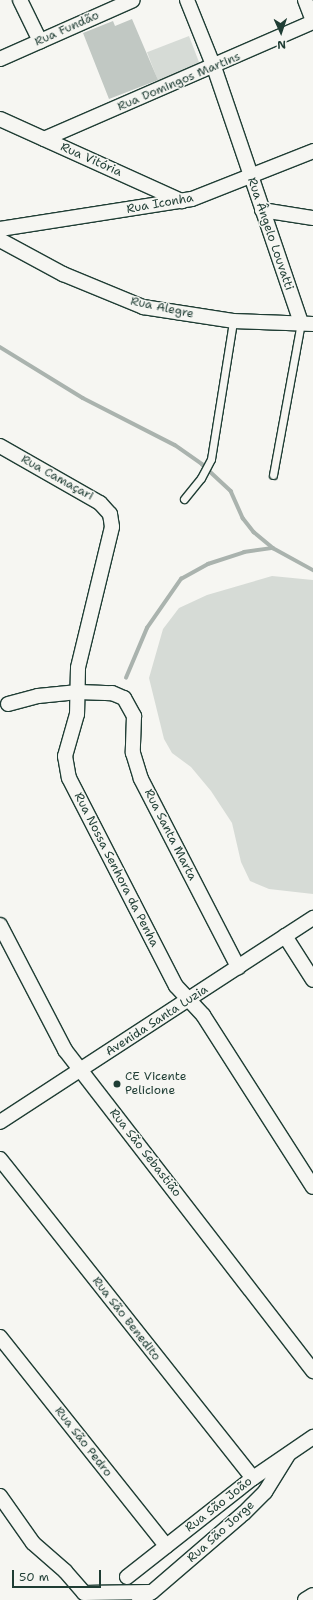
<!DOCTYPE html>
<html>
<head>
<meta charset="utf-8">
<style>
	body { margin:0 }
	#map { position:relative; width:313px; height:1600px; overflow:hidden; background:#f6f6f2; font-family:"Shantell Sans",sans-serif }
	div>[style] { position:absolute }
	.green>* { inset:0; background:#d6dbd6; transform-origin:0 0 }
	.stream>* { height:3.5px; margin:-1.75px; padding:0 1.75px; transform-origin:1.75px; border-radius:1.75px; background:#aab3ae }
	.building>* { inset:0; background:#c1c8c3 }
	.roads { filter:drop-shadow(1px 0 #1f3d34) drop-shadow(-1px 0 #1f3d34) drop-shadow(0 1px #1f3d34) drop-shadow(0 -1px #1f3d34) }
	.lane>* { height:7px; margin:-3.5px; padding:0 3.5px; transform-origin:3.5px; border-radius:3.5px; background:#f6f6f2 }
	.street>* { height:14px; margin:-7px; padding:0 7px; transform-origin:7px; border-radius:7px; background:#f6f6f2 }
	.dots>* { width:11px; height:11px; translate:-50% -50%; box-sizing:border-box; border:2px solid #f6f6f2; border-radius:50% }
	span { translate:-50% -50%; white-space:nowrap; text-align:center; line-height:1.15; -webkit-text-stroke:3px #f6f6f2; paint-order:stroke }
	.street-label { font-size:12px; color:#1f3d34 }
	.poi-label { font-size:12px; color:#1f3d34 }
	.left { translate:0 -50%; text-align:left }
	.north { position:absolute; left:261px; top:12px; width:40px; height:40px; -webkit-text-stroke:3px #f6f6f2; paint-order:stroke; rotate:177deg; font-size:11px; font-weight:700; line-height:16px; text-align:center; color:#1f3d34 }
	.north::after { content:''; display:block; margin:auto; width:14px; height:18px; background:#1f3d34; clip-path:polygon(50% 0,100% 100%,50% 72%,0 100%) }
	.scale { position:absolute; left:12px; top:1570px; width:89px; height:18px; box-sizing:border-box; border:2px solid #1f3d34; border-top:0; padding-left:5px; font-size:12px; line-height:14px; white-space:nowrap; color:#1f3d34; -webkit-text-stroke:3px #f6f6f2; paint-order:stroke }
</style>
</head>
<body>
<div id="map">
	<div class="green">
		<div style="left:189px;top:36px;width:31px;height:45px;rotate:69deg"></div>
		<div style="clip-path:polygon(272px 576px,313px 580px,313px 894px,269px 889px,250px 881px,241px 862px,232px 823px,211px 791px,191px 767px,172px 753px,164px 739px,149px 678px,163px 629px,179px 608px,207px 595px)"></div>
	</div>
	<div class="stream">
		<div style="left:0;top:347px;width:97px;rotate:31.6deg"></div>
		<div style="left:83px;top:398px;width:103px;rotate:27.1deg"></div>
		<div style="left:175px;top:445px;width:33px;rotate:35deg"></div>
		<div style="left:202px;top:464px;width:40px;rotate:43deg"></div>
		<div style="left:231px;top:491px;width:30px;rotate:66deg"></div>
		<div style="left:243px;top:518px;width:18px;rotate:52deg"></div>
		<div style="left:254px;top:532px;width:25px;rotate:40deg"></div>
		<div style="left:273px;top:548px;width:46px;rotate:28.8deg"></div>
		<div style="left:126px;top:678px;width:54px;rotate:-67.2deg"></div>
		<div style="left:147px;top:628px;width:60px;rotate:-55.2deg"></div>
		<div style="left:181px;top:579px;width:31px;rotate:-29deg"></div>
		<div style="left:208px;top:564px;width:38px;rotate:-18deg"></div>
		<div style="left:244px;top:552px;width:29px;rotate:-8deg"></div>
	</div>
	<div class="building">
		<div style="clip-path:polygon(132px 19px,158px 80px,109px 99px,83px 33px,113px 21px,115px 26px)"></div>
	</div>
	<div class="roads">
		<div class="lane">
			<div style="left:273px;top:475px;width:155px;rotate:-79.6deg"></div>
			<div style="left:184px;top:499px;width:27px;rotate:-51deg"></div>
			<div style="left:201px;top:478px;width:21px;rotate:-62deg"></div>
			<div style="left:211px;top:459px;width:140px;rotate:-80.9deg"></div>
		</div>
		<div class="street">
			<div style="left:20px;top:0;width:46px;rotate:64deg"></div>
			<div style="left:187px;top:0;width:72px;rotate:68.1deg"></div>
			<div style="left:214px;top:67px;width:270px;rotate:71.2deg"></div>
			<div style="left:305px;top:0;width:22px;rotate:69deg"></div>
			<div style="left:0;top:59px;width:145px;rotate:-23.9deg"></div>
			<div style="left:0;top:119px;width:200px;rotate:24.3deg"></div>
			<div style="left:44px;top:139px;width:293px;rotate:-23.5deg"></div>
			<div style="left:262px;top:210px;width:52px;rotate:8.9deg"></div>
			<div style="left:0;top:229px;width:194px;rotate:-8.9deg"></div>
			<div style="left:192px;top:199px;width:130px;rotate:-21.6deg"></div>
			<div style="left:0;top:240px;width:72px;rotate:28.4deg"></div>
			<div style="left:63px;top:274px;width:87px;rotate:22.4deg"></div>
			<div style="left:143px;top:307px;width:91px;rotate:8.8deg"></div>
			<div style="left:233px;top:321px;width:80px;rotate:2.1deg"></div>
			<div style="left:0;top:446px;width:115px;rotate:29.7deg"></div>
			<div style="left:100px;top:503px;width:15px;rotate:48deg"></div>
			<div style="left:110px;top:514px;width:13px;rotate:81deg"></div>
			<div style="left:112px;top:527px;width:145px;rotate:103.6deg"></div>
			<div style="left:78px;top:668px;width:46px;rotate:91.2deg"></div>
			<div style="left:77px;top:714px;width:44px;rotate:105.9deg"></div>
			<div style="left:65px;top:756px;width:22px;rotate:80deg"></div>
			<div style="left:69px;top:778px;width:234px;rotate:62.8deg"></div>
			<div style="left:176px;top:986px;width:40px;rotate:47deg"></div>
			<div style="left:203px;top:1015px;width:204px;rotate:57.4deg"></div>
			<div style="left:8px;top:704px;width:31px;rotate:-15deg"></div>
			<div style="left:38px;top:696px;width:40px;rotate:-5.7deg"></div>
			<div style="left:78px;top:692px;width:34px;rotate:2deg"></div>
			<div style="left:112px;top:693px;width:13px;rotate:23deg"></div>
			<div style="left:124px;top:698px;width:21px;rotate:61deg"></div>
			<div style="left:134px;top:716px;width:37px;rotate:92deg"></div>
			<div style="left:133px;top:753px;width:27px;rotate:73deg"></div>
			<div style="left:141px;top:779px;width:212px;rotate:62.7deg"></div>
			<div style="left:0;top:925px;width:141px;rotate:62.5deg"></div>
			<div style="left:65px;top:1050px;width:406px;rotate:52.3deg"></div>
			<div style="left:285px;top:936px;width:52px;rotate:57.5deg"></div>
			<div style="left:0;top:1122px;width:374px;rotate:-33.1deg"></div>
			<div style="left:0;top:1159px;width:407px;rotate:51.6deg"></div>
			<div style="left:0;top:1337px;width:267px;rotate:51.5deg"></div>
			<div style="left:0;top:1496px;width:57px;rotate:54.9deg"></div>
			<div style="left:33px;top:1543px;width:43px;rotate:41.2deg"></div>
			<div style="left:65px;top:1571px;width:29px;rotate:49deg"></div>
			<div style="left:84px;top:1593px;width:66px;rotate:-0.9deg"></div>
			<div style="left:127px;top:1577px;width:160px;rotate:-38.2deg"></div>
			<div style="left:253px;top:1478px;width:73px;rotate:-34.3deg"></div>
			<div style="left:139px;top:1600px;width:15px;rotate:-32deg"></div>
			<div style="left:152px;top:1592px;width:121px;rotate:-40.7deg"></div>
			<div style="left:244px;top:1513px;width:30px;rotate:-45deg"></div>
			<div style="left:265px;top:1492px;width:44px;rotate:-58.1deg"></div>
			<div style="left:305px;top:1600px;width:9px;rotate:-32deg"></div>
		</div>
	</div>
	<div class="dots">
		<div style="left:117px;top:1084px;background:#1f3d34"></div>
	</div>
	<div class="street-label">
		<span style="left:67px;top:29px;rotate:-24deg">Rua Fundão</span>
		<span style="left:179px;top:82px;rotate:-23deg">Rua Domingos Martins</span>
		<span style="left:91px;top:160px;rotate:24deg">Rua Vitória</span>
		<span style="left:160px;top:204px;rotate:-10deg">Rua Iconha</span>
		<span style="left:270px;top:234px;rotate:71deg">Rua Ângelo Louvatti</span>
		<span style="left:162px;top:308px;rotate:12deg">Rua Alegre</span>
		<span style="left:57px;top:478px;rotate:29deg">Rua Camaçari</span>
		<span style="left:170px;top:835px;rotate:63deg">Rua Santa Marta</span>
		<span style="left:116px;top:870px;rotate:63deg">Rua Nossa Senhora da Penha</span>
		<span style="left:157px;top:1021px;rotate:-33deg">Avenida Santa Luzia</span>
		<span style="left:145px;top:1153px;rotate:52deg">Rua São Sebastião</span>
		<span style="left:126px;top:1319px;rotate:52deg">Rua São Benedito</span>
		<span style="left:83px;top:1442px;rotate:52deg">Rua São Pedro</span>
		<span style="left:219px;top:1505px;rotate:-38deg">Rua São João</span>
		<span style="left:221px;top:1532px;rotate:-42deg">Rua São Jorge</span>
	</div>
	<div class="poi-label">
		<span class="left" style="left:125px;top:1084px">CE Vicente<br>Pelicione</span>
	</div>
	<div class="north">N</div>
	<div class="scale">50 m</div>
</div>
</body>
</html>
